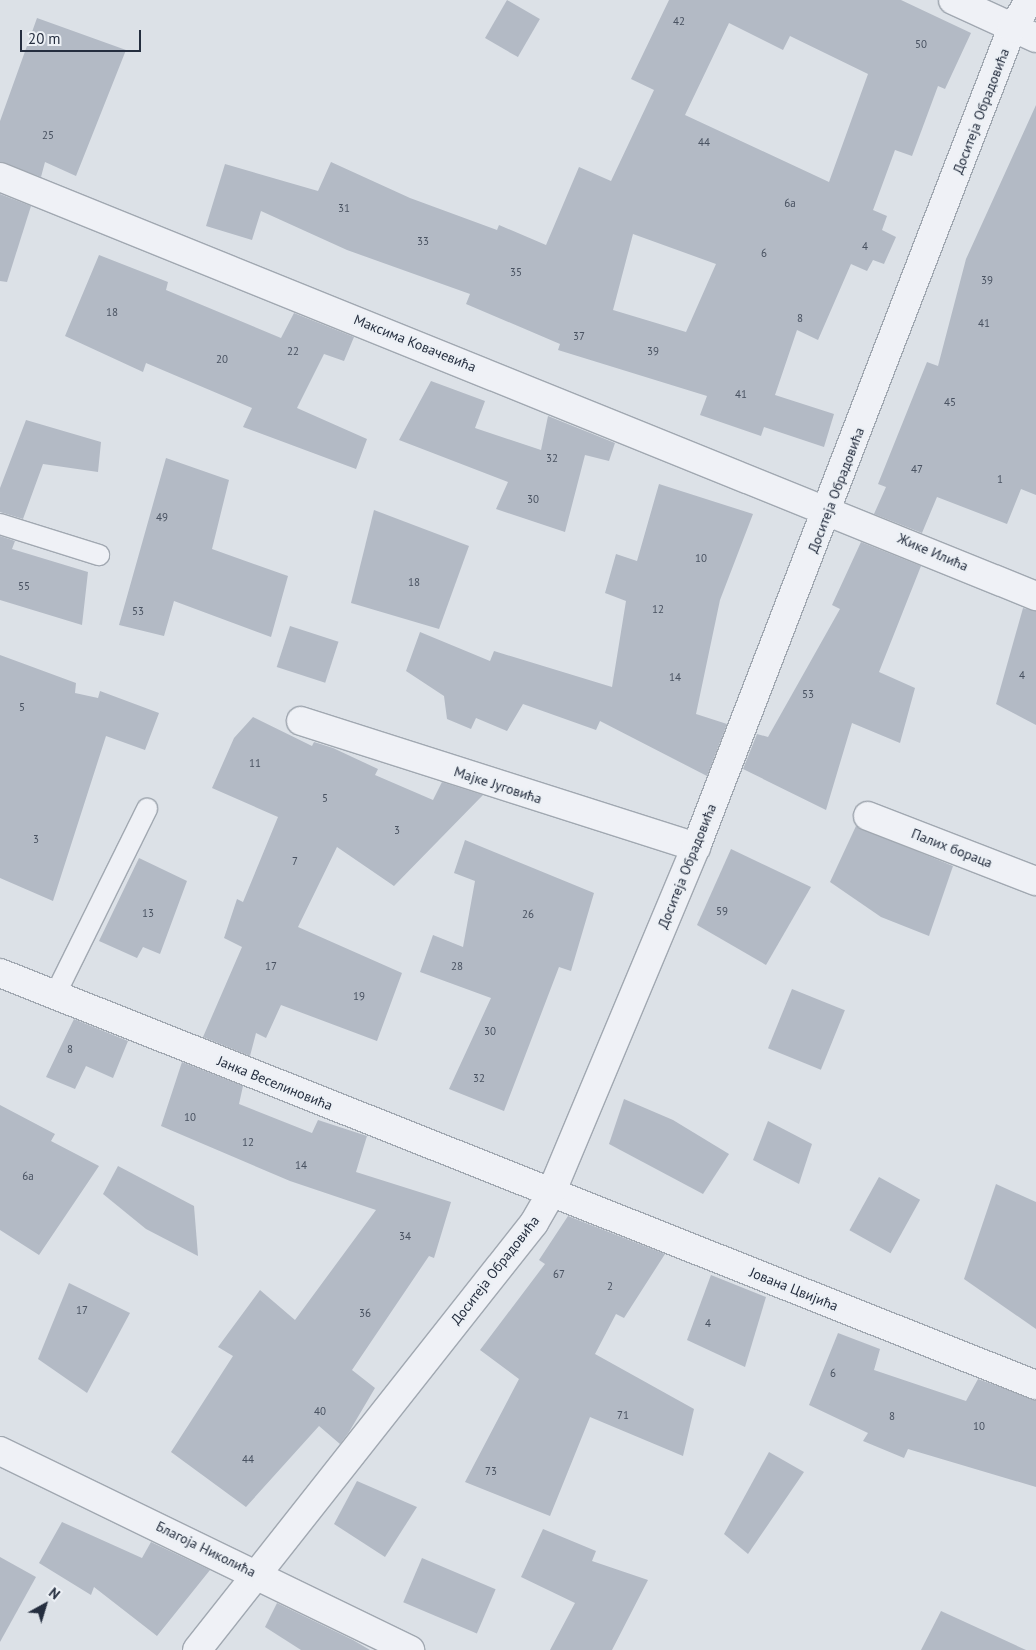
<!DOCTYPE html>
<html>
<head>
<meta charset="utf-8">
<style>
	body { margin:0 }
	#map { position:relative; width:1036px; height:1650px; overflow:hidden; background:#dce1e7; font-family:"PT Sans",sans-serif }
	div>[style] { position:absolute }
	.building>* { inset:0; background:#b3bac5; transform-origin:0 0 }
	.roads { filter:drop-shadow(1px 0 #a1a8b1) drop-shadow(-1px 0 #a1a8b1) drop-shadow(0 1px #a1a8b1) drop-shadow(0 -1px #a1a8b1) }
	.lane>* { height:20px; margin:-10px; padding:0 10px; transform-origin:10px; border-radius:10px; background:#eff1f6 }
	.street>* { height:28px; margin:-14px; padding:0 14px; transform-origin:14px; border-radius:14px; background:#eff1f6 }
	span { translate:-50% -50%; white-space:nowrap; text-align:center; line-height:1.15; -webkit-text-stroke:4.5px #ecf0f5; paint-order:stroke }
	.number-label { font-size:11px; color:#485160 }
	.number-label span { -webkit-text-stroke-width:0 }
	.street-label { font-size:14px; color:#252e3f }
	.north { position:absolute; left:20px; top:1580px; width:50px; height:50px; -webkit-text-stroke:4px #ecf0f5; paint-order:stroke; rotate:39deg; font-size:14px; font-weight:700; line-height:20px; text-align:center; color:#252e3f }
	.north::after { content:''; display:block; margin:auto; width:18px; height:22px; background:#252e3f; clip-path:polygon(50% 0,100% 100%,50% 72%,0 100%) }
	.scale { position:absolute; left:20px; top:30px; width:121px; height:22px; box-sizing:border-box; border:2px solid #252e3f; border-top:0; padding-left:6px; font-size:15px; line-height:18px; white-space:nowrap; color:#252e3f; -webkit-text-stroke:4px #ecf0f5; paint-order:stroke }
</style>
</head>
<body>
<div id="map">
	<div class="building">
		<div style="left:507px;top:0;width:38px;height:44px;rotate:30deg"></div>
		<div style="clip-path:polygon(evenodd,669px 0,901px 0,971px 33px,945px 89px,938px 86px,912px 156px,895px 150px,873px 210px,887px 216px,882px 230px,896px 237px,884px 264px,873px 260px,867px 271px,851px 264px,818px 340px,797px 330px,775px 395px,834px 414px,824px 447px,764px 427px,761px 436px,700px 415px,707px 396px,558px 350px,560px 344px,466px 304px,470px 294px,347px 250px,261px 211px,252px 240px,206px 226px,225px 164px,318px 191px,331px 162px,410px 198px,497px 230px,499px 225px,546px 245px,579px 167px,611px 181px,654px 90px,631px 79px,669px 0,729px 23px,783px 50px,790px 36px,868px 74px,829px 182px,685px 115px,729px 23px,669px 0,633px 234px,716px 264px,686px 332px,613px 310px,633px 234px)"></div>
		<div style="clip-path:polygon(37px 18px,126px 50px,76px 176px,45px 162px,41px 177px,0 162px,0 121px)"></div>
		<div style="clip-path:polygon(1036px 105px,1036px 495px,1021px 489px,1007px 524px,937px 497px,922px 533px,874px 514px,886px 487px,878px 484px,927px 362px,938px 366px,966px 259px)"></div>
		<div style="clip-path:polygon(0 194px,31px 206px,7px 282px,0 281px)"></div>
		<div style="clip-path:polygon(99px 255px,168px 282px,166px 290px,281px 338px,294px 313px,354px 337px,344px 361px,324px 354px,297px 408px,367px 439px,356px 469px,243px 427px,252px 408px,146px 363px,143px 372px,65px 336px)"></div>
		<div style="clip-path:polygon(431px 381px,485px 401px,475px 428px,541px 450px,548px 416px,615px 443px,609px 461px,585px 455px,565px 532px,496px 509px,508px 482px,399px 440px)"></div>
		<div style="clip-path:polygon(26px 420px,101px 442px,98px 472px,43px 464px,23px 519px,0 512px,0 488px)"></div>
		<div style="clip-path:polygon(166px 458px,229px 480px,212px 549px,288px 576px,271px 637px,174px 601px,164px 636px,119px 625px)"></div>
		<div style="clip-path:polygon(659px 484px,753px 514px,720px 600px,696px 714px,727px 724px,707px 776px,600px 721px,596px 730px,523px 704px,507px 731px,476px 718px,471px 729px,447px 719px,444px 696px,406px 671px,420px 632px,490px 661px,494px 651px,612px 687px,626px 601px,605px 593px,616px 554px,637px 561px)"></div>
		<div style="clip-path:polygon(374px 510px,469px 546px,439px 629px,351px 603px)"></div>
		<div style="clip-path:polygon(0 536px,15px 541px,12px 549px,88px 572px,82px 625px,0 600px)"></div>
		<div style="clip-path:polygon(861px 542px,921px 566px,879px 672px,915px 688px,900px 743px,852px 723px,826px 810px,743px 769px,757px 734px,768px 737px,840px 609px,832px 605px)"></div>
		<div style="clip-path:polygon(1023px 608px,1036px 611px,1036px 725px,996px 704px)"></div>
		<div style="left:290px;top:626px;width:51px;height:43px;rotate:18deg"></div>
		<div style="clip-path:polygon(0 655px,76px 683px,75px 693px,98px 698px,100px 691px,159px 713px,145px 750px,106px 736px,53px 901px,0 878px)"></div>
		<div style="clip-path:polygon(253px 717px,312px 746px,314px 742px,333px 748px,378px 769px,375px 775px,433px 800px,442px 782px,483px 795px,394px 886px,337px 847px,298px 927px,402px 973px,377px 1041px,281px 1005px,266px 1038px,256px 1033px,250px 1056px,203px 1037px,242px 947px,224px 938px,237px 899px,243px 902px,278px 817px,212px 788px,234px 738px)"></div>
		<div style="clip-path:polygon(856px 826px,953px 866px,929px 936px,881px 917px,830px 882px)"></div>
		<div style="clip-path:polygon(465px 840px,594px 893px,571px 971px,559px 967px,504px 1111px,449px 1089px,491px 998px,420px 972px,433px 935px,463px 947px,475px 881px,454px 873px)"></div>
		<div style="clip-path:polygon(731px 849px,811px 887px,766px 965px,697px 925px)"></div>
		<div style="clip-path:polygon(139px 858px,187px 881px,160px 954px,143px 947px,137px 958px,99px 941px)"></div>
		<div style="left:792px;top:989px;width:57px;height:64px;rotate:22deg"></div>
		<div style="clip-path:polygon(74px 1019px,128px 1041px,113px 1078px,86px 1066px,75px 1089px,46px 1077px)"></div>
		<div style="clip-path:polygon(182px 1062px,243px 1086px,239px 1104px,312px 1133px,318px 1120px,367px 1136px,356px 1172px,451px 1202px,434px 1258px,429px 1256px,352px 1370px,375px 1388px,349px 1432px,340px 1444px,319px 1426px,246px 1507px,171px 1452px,233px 1356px,218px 1347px,260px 1290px,295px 1320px,376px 1210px,290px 1181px,161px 1126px)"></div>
		<div style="clip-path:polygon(624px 1099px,673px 1120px,729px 1154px,703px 1194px,609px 1144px)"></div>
		<div style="clip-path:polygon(0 1105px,55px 1134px,51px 1141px,99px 1166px,39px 1255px,0 1230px)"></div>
		<div style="clip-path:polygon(768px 1121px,812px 1144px,799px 1184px,753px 1160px)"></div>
		<div style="clip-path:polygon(118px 1166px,194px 1206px,198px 1256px,146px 1229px,103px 1194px)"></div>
		<div style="left:879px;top:1177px;width:47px;height:61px;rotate:29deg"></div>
		<div style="clip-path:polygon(996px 1184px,1036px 1202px,1036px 1329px,964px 1279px)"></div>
		<div style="clip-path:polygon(568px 1216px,665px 1254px,624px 1318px,616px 1314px,595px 1354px,694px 1409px,683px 1456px,590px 1417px,550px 1516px,465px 1482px,519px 1379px,480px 1350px,545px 1264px,539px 1260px)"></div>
		<div style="clip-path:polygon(711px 1275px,766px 1297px,745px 1367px,687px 1340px)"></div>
		<div style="clip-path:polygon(69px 1283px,130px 1313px,87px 1393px,38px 1359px)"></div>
		<div style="clip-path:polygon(838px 1333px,880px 1349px,874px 1370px,966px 1401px,978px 1379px,1036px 1400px,1036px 1487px,908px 1449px,904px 1458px,863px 1441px,868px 1433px,809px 1405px)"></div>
		<div style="clip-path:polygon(769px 1452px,804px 1472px,748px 1554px,724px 1534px)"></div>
		<div style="clip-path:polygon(357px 1481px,417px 1507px,385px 1557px,334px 1524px)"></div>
		<div style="clip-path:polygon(62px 1522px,142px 1558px,151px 1542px,210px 1570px,157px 1636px,94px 1587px,91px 1595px,39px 1563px)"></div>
		<div style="clip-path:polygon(543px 1529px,596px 1551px,592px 1561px,648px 1580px,612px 1650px,550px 1650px,575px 1603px,521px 1577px)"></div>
		<div style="clip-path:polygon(0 1557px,36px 1577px,0 1642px)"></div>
		<div style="left:422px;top:1558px;width:80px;height:48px;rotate:23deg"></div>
		<div style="clip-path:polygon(277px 1603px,353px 1640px,370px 1650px,301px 1650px,265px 1627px)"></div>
		<div style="clip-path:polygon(941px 1611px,1026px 1650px,921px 1650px)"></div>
	</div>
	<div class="roads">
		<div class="lane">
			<div style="left:0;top:524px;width:104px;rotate:17.4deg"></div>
			<div style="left:55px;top:995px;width:208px;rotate:-63.7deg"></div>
		</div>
		<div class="street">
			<div style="left:953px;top:0;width:91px;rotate:24.6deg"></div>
			<div style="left:0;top:177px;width:1118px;rotate:22.02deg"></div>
			<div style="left:301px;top:721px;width:415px;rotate:17.7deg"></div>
			<div style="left:868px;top:816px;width:180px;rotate:21.2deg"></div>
			<div style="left:0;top:973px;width:1115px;rotate:21.69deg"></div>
			<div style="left:0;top:1451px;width:456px;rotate:25.9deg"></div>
			<div style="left:197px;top:1650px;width:544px;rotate:-51.72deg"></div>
			<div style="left:534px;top:1223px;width:34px;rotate:-60deg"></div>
			<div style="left:551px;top:1193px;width:375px;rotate:-67.3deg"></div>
			<div style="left:696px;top:847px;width:878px;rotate:-68.9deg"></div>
			<div style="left:1012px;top:28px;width:33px;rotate:-57deg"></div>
		</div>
	</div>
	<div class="number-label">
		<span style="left:679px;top:21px">42</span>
		<span style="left:921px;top:44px">50</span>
		<span style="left:48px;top:135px">25</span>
		<span style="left:704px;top:142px">44</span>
		<span style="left:790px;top:203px">6a</span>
		<span style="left:344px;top:208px">31</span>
		<span style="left:423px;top:241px">33</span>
		<span style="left:865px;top:246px">4</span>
		<span style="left:764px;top:253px">6</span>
		<span style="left:516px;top:272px">35</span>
		<span style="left:987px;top:280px">39</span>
		<span style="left:112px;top:312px">18</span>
		<span style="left:800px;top:318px">8</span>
		<span style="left:984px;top:323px">41</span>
		<span style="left:579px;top:336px">37</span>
		<span style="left:293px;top:351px">22</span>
		<span style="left:653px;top:351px">39</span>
		<span style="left:222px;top:359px">20</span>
		<span style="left:741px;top:394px">41</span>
		<span style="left:950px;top:402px">45</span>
		<span style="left:552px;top:458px">32</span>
		<span style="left:917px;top:469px">47</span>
		<span style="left:1000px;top:479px">1</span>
		<span style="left:533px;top:499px">30</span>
		<span style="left:162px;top:517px">49</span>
		<span style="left:701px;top:558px">10</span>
		<span style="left:414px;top:582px">18</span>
		<span style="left:24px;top:586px">55</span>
		<span style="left:658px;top:609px">12</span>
		<span style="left:138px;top:611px">53</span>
		<span style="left:1022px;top:675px">4</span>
		<span style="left:675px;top:677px">14</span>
		<span style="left:808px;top:694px">53</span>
		<span style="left:22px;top:707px">5</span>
		<span style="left:255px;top:763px">11</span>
		<span style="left:325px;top:798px">5</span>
		<span style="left:397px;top:830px">3</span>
		<span style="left:36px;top:839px">3</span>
		<span style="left:295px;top:861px">7</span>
		<span style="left:722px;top:911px">59</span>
		<span style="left:148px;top:913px">13</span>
		<span style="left:528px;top:914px">26</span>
		<span style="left:271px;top:966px">17</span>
		<span style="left:457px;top:966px">28</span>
		<span style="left:359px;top:996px">19</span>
		<span style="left:490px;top:1031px">30</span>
		<span style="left:70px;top:1049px">8</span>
		<span style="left:479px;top:1078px">32</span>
		<span style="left:190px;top:1117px">10</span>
		<span style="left:248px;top:1142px">12</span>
		<span style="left:301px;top:1165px">14</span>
		<span style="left:28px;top:1176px">6a</span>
		<span style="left:405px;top:1236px">34</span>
		<span style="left:559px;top:1274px">67</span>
		<span style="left:610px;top:1286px">2</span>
		<span style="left:82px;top:1310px">17</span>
		<span style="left:365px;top:1313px">36</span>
		<span style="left:708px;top:1323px">4</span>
		<span style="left:833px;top:1373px">6</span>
		<span style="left:320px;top:1411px">40</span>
		<span style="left:623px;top:1415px">71</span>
		<span style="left:892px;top:1416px">8</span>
		<span style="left:979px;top:1426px">10</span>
		<span style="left:248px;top:1459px">44</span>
		<span style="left:491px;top:1471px">73</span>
	</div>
	<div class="street-label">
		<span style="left:981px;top:111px;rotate:-69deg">Доситеја Обрадовића</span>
		<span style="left:415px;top:343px;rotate:22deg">Максима Ковачевића</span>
		<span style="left:836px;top:490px;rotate:-69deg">Доситеја Обрадовића</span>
		<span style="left:933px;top:552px;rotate:23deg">Жике Илића</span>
		<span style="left:498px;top:785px;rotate:18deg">Мајке Југовића</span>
		<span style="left:952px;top:848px;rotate:21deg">Палих бораца</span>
		<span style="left:687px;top:866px;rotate:-68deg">Доситеја Обрадовића</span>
		<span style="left:275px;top:1083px;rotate:22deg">Јанка Веселиновића</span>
		<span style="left:495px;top:1270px;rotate:-52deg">Доситеја Обрадовића</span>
		<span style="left:794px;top:1289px;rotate:22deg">Јована Цвијића</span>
		<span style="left:206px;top:1549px;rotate:26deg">Благоја Николића</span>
	</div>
	<div class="north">N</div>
	<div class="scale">20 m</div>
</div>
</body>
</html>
